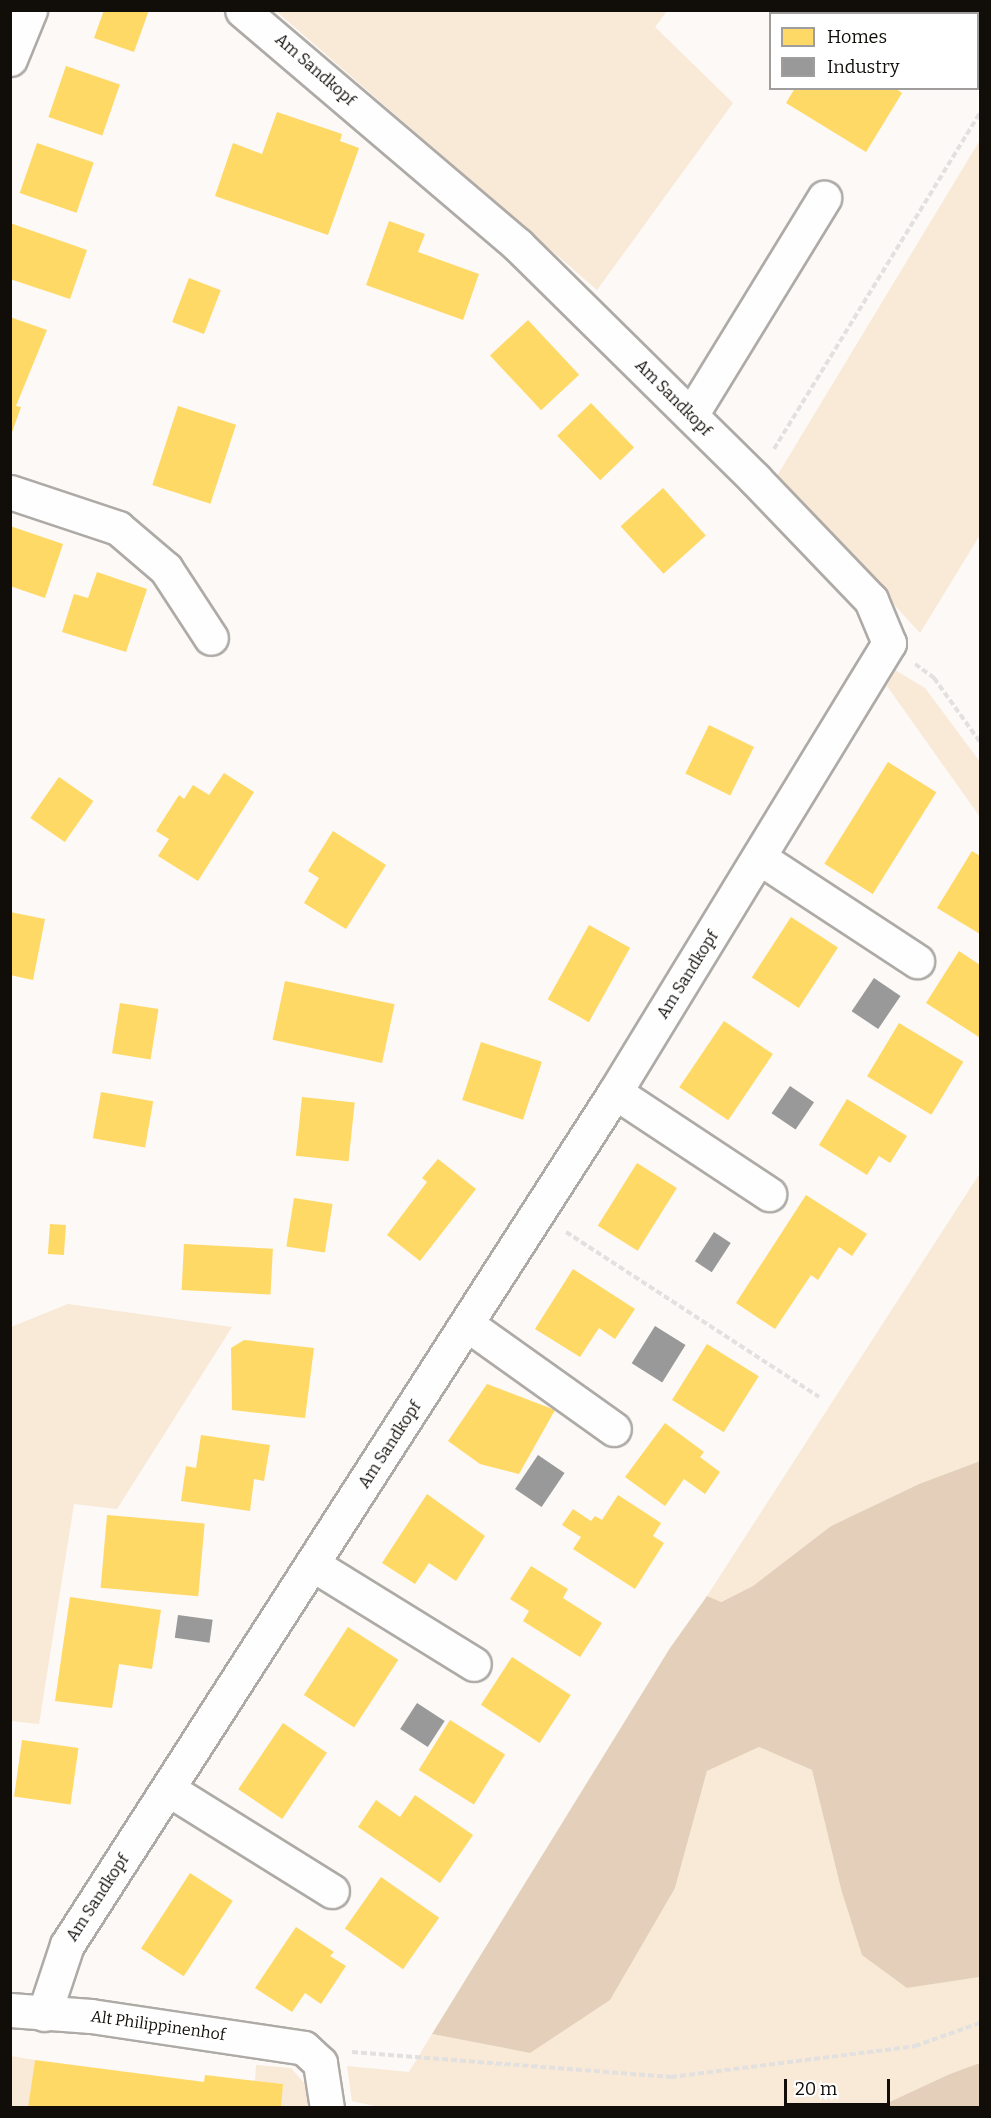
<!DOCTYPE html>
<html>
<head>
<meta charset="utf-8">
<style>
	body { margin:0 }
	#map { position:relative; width:991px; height:2118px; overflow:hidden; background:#fcf9f6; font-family:Bitter,serif }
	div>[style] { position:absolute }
	.green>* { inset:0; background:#f9e9d7 }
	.forest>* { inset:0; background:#e4d0ba }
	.homes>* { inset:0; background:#ffd966; transform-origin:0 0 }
	.industry>* { inset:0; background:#999; transform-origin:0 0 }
	.path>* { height:4px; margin-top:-2px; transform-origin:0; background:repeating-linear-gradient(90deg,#e2e1e0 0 6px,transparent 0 9px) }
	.roads { filter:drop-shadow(2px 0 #aeaba7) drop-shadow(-2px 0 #aeaba7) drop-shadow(0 2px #aeaba7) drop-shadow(0 -2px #aeaba7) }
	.minor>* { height:33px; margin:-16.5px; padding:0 16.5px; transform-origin:16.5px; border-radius:16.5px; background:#fffefe }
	span { translate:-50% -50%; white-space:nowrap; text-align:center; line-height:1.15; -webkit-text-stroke:6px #fff; paint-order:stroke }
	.street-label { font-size:16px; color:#110d09 }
	.frame { position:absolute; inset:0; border:12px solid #110d09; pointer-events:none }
	.legend { position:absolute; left:769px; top:12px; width:210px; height:78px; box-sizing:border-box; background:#fff; border:2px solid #a09e9d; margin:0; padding:8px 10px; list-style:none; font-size:18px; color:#110d09 }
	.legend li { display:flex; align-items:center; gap:12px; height:30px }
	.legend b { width:30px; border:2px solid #a09e9d }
	.scale { position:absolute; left:784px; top:2079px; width:106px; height:27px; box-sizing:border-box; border:3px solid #110d09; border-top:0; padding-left:8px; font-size:18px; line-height:21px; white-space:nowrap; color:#110d09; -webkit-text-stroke:4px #fff; paint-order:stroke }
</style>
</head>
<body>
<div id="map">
	<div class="green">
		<div style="clip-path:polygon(276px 11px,667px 11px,655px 27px,733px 103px,597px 290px)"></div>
		<div style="clip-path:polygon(980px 140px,980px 535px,920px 633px,777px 476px)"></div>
		<div style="clip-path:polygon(895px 670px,925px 688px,980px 762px,980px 817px,887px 686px)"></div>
		<div style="clip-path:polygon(980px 1173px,980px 1461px,919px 1484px,831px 1526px,753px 1586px,720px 1602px,707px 1596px)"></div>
		<div style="clip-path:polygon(68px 1304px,232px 1327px,117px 1509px,74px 1504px,39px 1724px,11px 1721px,11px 1327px)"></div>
		<div style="clip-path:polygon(759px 1747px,812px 1770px,841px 1889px,907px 1988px,980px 1977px,980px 2063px,879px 2107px,379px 2107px,352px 2101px,347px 2066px,409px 2072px,432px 2034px,530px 2053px,675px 1888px,707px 1771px)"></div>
		<div style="clip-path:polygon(11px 2056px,35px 2060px,29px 2107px,11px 2108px)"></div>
		<div style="clip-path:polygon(256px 2065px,291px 2068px,305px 2084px,308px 2107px,281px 2107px,283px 2084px,255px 2081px)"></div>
	</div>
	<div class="forest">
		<div style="clip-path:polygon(980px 1461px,980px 1977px,907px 1988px,862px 1955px,841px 1889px,812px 1770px,759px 1747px,707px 1771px,675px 1888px,610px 2000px,530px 2053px,432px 2034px,670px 1648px,707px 1596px,721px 1602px,753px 1586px,831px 1526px,919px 1484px)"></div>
		<div style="clip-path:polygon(980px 2063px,980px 2107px,879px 2107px,950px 2074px)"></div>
	</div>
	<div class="homes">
		<div style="clip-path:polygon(104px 10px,149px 10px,134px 52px,94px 38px)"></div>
		<div style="left:66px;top:66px;width:57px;height:54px;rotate:19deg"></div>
		<div style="clip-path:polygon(795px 88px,895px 88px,902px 93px,866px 152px,786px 103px)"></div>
		<div style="clip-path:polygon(277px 112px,342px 134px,340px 141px,359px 148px,328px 235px,215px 196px,233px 143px,262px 154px)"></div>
		<div style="left:37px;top:143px;width:60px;height:53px;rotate:19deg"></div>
		<div style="clip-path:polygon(389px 221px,425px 234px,418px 252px,479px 274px,463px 320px,366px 285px)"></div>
		<div style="clip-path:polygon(10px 223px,87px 250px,70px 299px,10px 279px)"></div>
		<div style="left:189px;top:278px;width:34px;height:47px;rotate:21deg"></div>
		<div style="clip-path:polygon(10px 317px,47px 330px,16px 406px,21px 407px,11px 435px)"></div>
		<div style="left:528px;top:320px;width:75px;height:52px;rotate:47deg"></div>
		<div style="left:591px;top:403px;width:62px;height:47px;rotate:46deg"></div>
		<div style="left:178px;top:406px;width:61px;height:83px;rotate:18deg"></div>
		<div style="left:663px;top:488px;width:64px;height:57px;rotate:48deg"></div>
		<div style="clip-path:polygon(10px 526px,63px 544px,45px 598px,10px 586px)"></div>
		<div style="clip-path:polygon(97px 572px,147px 589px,126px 652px,62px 632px,74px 594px,88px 598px)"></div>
		<div style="left:709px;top:725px;width:50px;height:54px;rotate:26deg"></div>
		<div style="left:888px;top:762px;width:57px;height:120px;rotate:32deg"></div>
		<div style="clip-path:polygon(224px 773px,254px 792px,198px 881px,158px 856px,169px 839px,156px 831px,179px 795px,184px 799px,193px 785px,209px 795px)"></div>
		<div style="left:59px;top:777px;width:42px;height:50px;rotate:35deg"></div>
		<div style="clip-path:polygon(333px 831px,386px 865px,346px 929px,304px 903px,319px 878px,308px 871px)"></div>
		<div style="clip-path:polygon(972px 851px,980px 856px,980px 934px,937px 908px)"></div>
		<div style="clip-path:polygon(10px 912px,45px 919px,33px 980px,10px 975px)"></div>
		<div style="left:791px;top:917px;width:56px;height:72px;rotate:33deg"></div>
		<div style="left:589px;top:925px;width:47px;height:85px;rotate:29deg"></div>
		<div style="clip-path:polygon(959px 951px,980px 965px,979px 1037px,926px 1003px)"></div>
		<div style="left:285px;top:981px;width:112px;height:60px;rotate:12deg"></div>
		<div style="left:120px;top:1003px;width:39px;height:51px;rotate:9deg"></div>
		<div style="left:724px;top:1021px;width:59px;height:80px;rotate:34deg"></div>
		<div style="left:899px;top:1023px;width:75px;height:62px;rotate:31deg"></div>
		<div style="left:481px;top:1042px;width:64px;height:61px;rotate:18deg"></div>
		<div style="left:101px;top:1092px;width:53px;height:47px;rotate:10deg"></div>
		<div style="left:302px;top:1097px;width:53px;height:59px;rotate:6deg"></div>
		<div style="clip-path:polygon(847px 1099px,907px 1136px,890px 1163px,879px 1156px,867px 1175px,819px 1145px)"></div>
		<div style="clip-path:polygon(438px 1159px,476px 1189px,420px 1261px,387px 1235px,427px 1182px,422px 1178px)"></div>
		<div style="left:637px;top:1163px;width:47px;height:74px;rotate:32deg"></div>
		<div style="clip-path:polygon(806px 1195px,867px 1234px,852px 1256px,839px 1247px,818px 1280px,811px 1275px,775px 1329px,736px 1303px)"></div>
		<div style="left:294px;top:1198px;width:39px;height:49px;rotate:9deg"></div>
		<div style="left:50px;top:1224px;width:16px;height:30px;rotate:4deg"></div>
		<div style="left:184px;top:1244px;width:89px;height:46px;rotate:3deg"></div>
		<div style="clip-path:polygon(573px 1269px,635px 1309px,615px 1339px,599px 1328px,580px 1357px,535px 1329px)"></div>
		<div style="clip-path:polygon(244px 1340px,314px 1348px,305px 1418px,232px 1410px,231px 1348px)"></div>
		<div style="left:707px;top:1344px;width:61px;height:66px;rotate:32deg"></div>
		<div style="clip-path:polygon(487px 1384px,555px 1410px,519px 1474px,480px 1464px,448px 1441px)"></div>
		<div style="clip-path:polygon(665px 1423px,704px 1452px,700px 1457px,720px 1472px,705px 1494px,684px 1479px,665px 1506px,625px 1477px)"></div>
		<div style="clip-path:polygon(201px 1435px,270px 1445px,264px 1481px,254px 1479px,250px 1511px,181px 1501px,186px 1466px,196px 1468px)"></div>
		<div style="clip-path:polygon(427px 1494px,485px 1536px,456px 1581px,429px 1563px,415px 1584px,382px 1563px)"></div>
		<div style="clip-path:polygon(618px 1495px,661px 1523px,653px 1536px,664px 1543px,635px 1589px,573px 1549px,581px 1537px,562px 1525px,573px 1509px,591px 1521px,595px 1516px,602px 1520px)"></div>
		<div style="left:107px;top:1515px;width:98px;height:73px;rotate:5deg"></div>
		<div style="clip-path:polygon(531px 1566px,568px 1589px,563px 1598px,602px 1623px,580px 1657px,523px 1621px,529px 1611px,510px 1599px)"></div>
		<div style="clip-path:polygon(70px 1597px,161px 1610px,152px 1669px,119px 1664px,112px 1708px,55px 1701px)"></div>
		<div style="left:348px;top:1627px;width:60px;height:81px;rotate:33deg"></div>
		<div style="left:512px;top:1657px;width:70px;height:57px;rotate:33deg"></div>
		<div style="left:450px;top:1720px;width:65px;height:59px;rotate:32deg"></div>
		<div style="left:283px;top:1723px;width:53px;height:80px;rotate:34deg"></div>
		<div style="left:22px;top:1740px;width:57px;height:57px;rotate:8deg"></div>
		<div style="clip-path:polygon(415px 1795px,473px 1835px,440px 1883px,358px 1827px,376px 1800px,400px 1817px)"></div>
		<div style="left:190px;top:1873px;width:51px;height:90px;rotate:33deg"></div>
		<div style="left:381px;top:1877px;width:71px;height:63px;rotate:35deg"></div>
		<div style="clip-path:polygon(296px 1927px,334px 1952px,330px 1956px,346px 1966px,321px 2004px,305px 1993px,292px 2012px,255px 1988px)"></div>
		<div style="clip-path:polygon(35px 2060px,204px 2082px,205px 2075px,283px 2084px,281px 2108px,28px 2108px)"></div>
	</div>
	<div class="industry">
		<div style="left:874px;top:978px;width:32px;height:40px;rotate:34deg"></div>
		<div style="left:790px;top:1086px;width:29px;height:33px;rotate:34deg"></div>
		<div style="left:714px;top:1232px;width:20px;height:35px;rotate:33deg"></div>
		<div style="left:655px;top:1326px;width:36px;height:44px;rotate:32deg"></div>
		<div style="left:538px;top:1455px;width:32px;height:41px;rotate:34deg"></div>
		<div style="left:178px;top:1615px;width:35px;height:23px;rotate:8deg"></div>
		<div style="left:417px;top:1703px;width:33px;height:31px;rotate:33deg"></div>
	</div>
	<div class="path">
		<div style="left:774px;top:449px;width:394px;rotate:-58.5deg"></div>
		<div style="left:915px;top:664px;width:24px;rotate:36deg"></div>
		<div style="left:934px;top:678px;width:79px;rotate:54.3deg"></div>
		<div style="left:566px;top:1232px;width:302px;rotate:33.1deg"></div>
		<div style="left:352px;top:2052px;width:320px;rotate:4.5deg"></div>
		<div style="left:671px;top:2077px;width:246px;rotate:-7.2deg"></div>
		<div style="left:915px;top:2046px;width:69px;rotate:-19.5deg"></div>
	</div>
	<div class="roads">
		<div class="minor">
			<div style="left:10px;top:59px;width:53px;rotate:-67.8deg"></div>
			<div style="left:691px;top:415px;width:255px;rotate:-58.5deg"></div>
			<div style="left:10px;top:492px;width:114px;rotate:18.4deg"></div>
			<div style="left:118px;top:528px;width:63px;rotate:40.5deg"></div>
			<div style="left:166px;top:569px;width:82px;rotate:56.9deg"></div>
			<div style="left:760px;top:858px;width:188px;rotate:33.3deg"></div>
			<div style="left:615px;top:1092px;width:185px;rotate:33.5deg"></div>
			<div style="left:468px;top:1325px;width:179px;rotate:35.5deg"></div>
			<div style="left:312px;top:1564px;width:190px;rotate:31.7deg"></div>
			<div style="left:168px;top:1789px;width:193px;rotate:31.9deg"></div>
			<div style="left:10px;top:2010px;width:81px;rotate:4.2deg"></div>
			<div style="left:91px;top:2016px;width:215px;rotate:8.5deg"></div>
			<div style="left:304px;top:2048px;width:22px;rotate:43deg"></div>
			<div style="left:320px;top:2063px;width:46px;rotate:81.2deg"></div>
			<div style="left:44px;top:2014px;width:73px;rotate:-71.6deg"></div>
			<div style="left:67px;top:1945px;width:1014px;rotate:-57.28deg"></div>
			<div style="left:615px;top:1092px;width:526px;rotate:-58.61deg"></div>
			<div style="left:889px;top:643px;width:47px;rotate:-112.7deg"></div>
			<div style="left:871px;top:600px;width:168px;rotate:-133.8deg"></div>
			<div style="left:755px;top:479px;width:333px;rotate:-135.4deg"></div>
			<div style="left:518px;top:245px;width:362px;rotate:-139.6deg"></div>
		</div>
	</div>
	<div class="street-label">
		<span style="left:315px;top:70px;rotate:41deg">Am Sandkopf</span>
		<span style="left:673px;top:398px;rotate:45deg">Am Sandkopf</span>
		<span style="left:688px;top:975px;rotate:-58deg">Am Sandkopf</span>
		<span style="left:390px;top:1445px;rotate:-57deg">Am Sandkopf</span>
		<span style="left:98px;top:1898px;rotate:-57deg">Am Sandkopf</span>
		<span style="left:158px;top:2026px;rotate:8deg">Alt Philippinenhof</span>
	</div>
	<div class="frame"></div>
	<ul class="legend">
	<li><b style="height:16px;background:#ffd966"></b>Homes</li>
	<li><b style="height:16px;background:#999"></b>Industry</li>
	</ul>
	<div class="scale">20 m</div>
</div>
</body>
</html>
